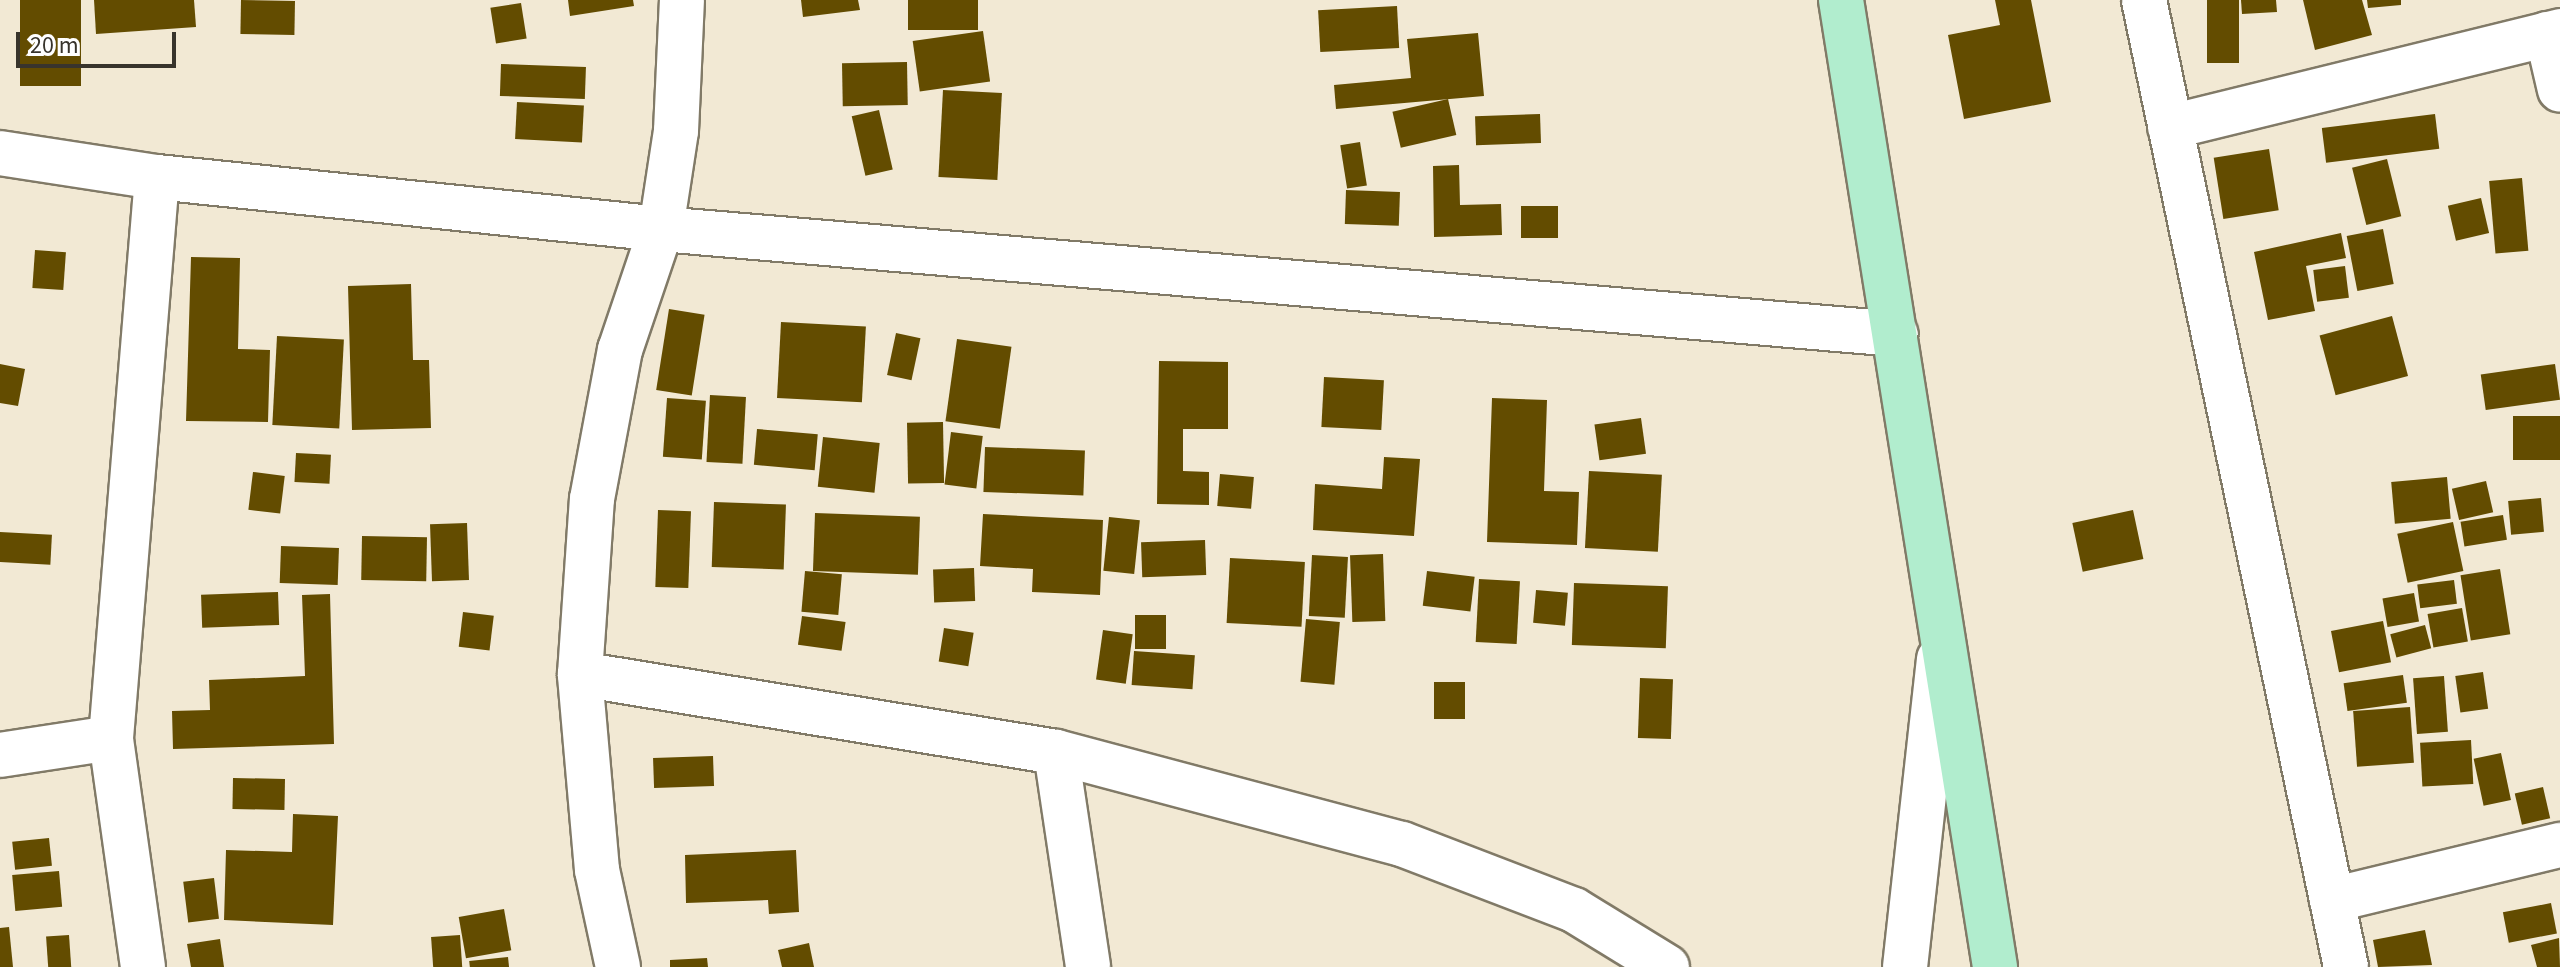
<!DOCTYPE html>
<html>
<head>
<meta charset="utf-8">
<style>
	body { margin:0 }
	#map { position:relative; width:2560px; height:967px; overflow:hidden; background:#f2e9d4; font-family:"Source Sans 3",sans-serif }
	div>[style] { position:absolute }
	.building>* { inset:0; background:#634c00; transform-origin:0 0 }
	.roads { filter:drop-shadow(2px 0 #817a67) drop-shadow(-2px 0 #817a67) drop-shadow(0 2px #817a67) drop-shadow(0 -2px #817a67) }
	.minor>* { height:44px; margin:-22px; padding:0 22px; transform-origin:22px; border-radius:22px; background:#fff }
	.major>* { height:44px; margin:-22px; padding:0 22px; transform-origin:22px; border-radius:22px; background:#b1edce }
	span { translate:-50% -50%; white-space:nowrap; text-align:center; line-height:1.15; -webkit-text-stroke:8px #fff; paint-order:stroke }
	.scale { position:absolute; left:16px; top:32px; width:160px; height:36px; box-sizing:border-box; border:4px solid #38342c; border-top:0; padding-left:10px; font-size:24px; line-height:28px; white-space:nowrap; color:#38342c; -webkit-text-stroke:6px #fff; paint-order:stroke }
</style>
</head>
<body>
<div id="map">
	<div class="building">
		<div style="left:20px;top:0;width:61px;height:86px"></div>
		<div style="clip-path:polygon(94px 0,194px 0,196px 27px,96px 34px)"></div>
		<div style="left:241px;top:0;width:54px;height:34px;rotate:1deg"></div>
		<div style="clip-path:polygon(568px 0,633px 0,634px 6px,570px 16px)"></div>
		<div style="clip-path:polygon(801px 0,858px 0,860px 10px,803px 17px)"></div>
		<div style="left:908px;top:0;width:70px;height:30px"></div>
		<div style="clip-path:polygon(1995px 0,2031px 0,2051px 102px,1964px 119px,1948px 35px,2000px 25px)"></div>
		<div style="left:2207px;top:0;width:32px;height:63px"></div>
		<div style="clip-path:polygon(2241px 0,2276px 0,2277px 12px,2242px 14px)"></div>
		<div style="clip-path:polygon(2303px 0,2362px 0,2372px 35px,2315px 50px)"></div>
		<div style="clip-path:polygon(2367px 0,2401px 0,2401px 5px,2368px 8px)"></div>
		<div style="left:521px;top:3px;width:36px;height:31px;rotate:81deg"></div>
		<div style="left:1397px;top:6px;width:42px;height:79px;rotate:87deg"></div>
		<div style="left:983px;top:31px;width:51px;height:71px;rotate:82deg"></div>
		<div style="clip-path:polygon(1478px 33px,1484px 96px,1336px 109px,1334px 85px,1411px 78px,1407px 39px)"></div>
		<div style="left:907px;top:62px;width:43px;height:65px;rotate:89deg"></div>
		<div style="left:501px;top:64px;width:85px;height:32px;rotate:2deg"></div>
		<div style="left:943px;top:90px;width:59px;height:87px;rotate:3deg"></div>
		<div style="left:1448px;top:99px;width:37px;height:57px;rotate:77deg"></div>
		<div style="left:517px;top:102px;width:67px;height:37px;rotate:3deg"></div>
		<div style="left:879px;top:110px;width:61px;height:28px;rotate:77deg"></div>
		<div style="left:1540px;top:114px;width:29px;height:65px;rotate:88deg"></div>
		<div style="left:2435px;top:114px;width:35px;height:114px;rotate:83deg"></div>
		<div style="left:1360px;top:142px;width:44px;height:20px;rotate:81deg"></div>
		<div style="left:2269px;top:149px;width:62px;height:56px;rotate:81deg"></div>
		<div style="left:2387px;top:159px;width:59px;height:36px;rotate:76deg"></div>
		<div style="clip-path:polygon(1459px 165px,1460px 205px,1501px 204px,1502px 235px,1434px 237px,1433px 166px)"></div>
		<div style="left:2522px;top:178px;width:73px;height:33px;rotate:85deg"></div>
		<div style="left:1346px;top:190px;width:54px;height:34px;rotate:2deg"></div>
		<div style="left:2481px;top:198px;width:36px;height:34px;rotate:77deg"></div>
		<div style="left:1521px;top:206px;width:37px;height:32px"></div>
		<div style="left:2383px;top:229px;width:56px;height:37px;rotate:79deg"></div>
		<div style="clip-path:polygon(2341px 233px,2346px 258px,2306px 266px,2315px 311px,2268px 320px,2254px 252px)"></div>
		<div style="left:35px;top:250px;width:31px;height:38px;rotate:4deg"></div>
		<div style="clip-path:polygon(191px 257px,240px 258px,238px 349px,270px 350px,268px 422px,186px 421px)"></div>
		<div style="left:2345px;top:266px;width:32px;height:32px;rotate:83deg"></div>
		<div style="clip-path:polygon(411px 284px,413px 360px,429px 360px,431px 428px,352px 430px,348px 286px)"></div>
		<div style="left:669px;top:309px;width:36px;height:82px;rotate:9deg"></div>
		<div style="left:2392px;top:316px;width:62px;height:75px;rotate:75deg"></div>
		<div style="left:781px;top:322px;width:85px;height:76px;rotate:3deg"></div>
		<div style="left:896px;top:333px;width:25px;height:43px;rotate:12deg"></div>
		<div style="left:277px;top:336px;width:67px;height:89px;rotate:3deg"></div>
		<div style="left:957px;top:339px;width:55px;height:83px;rotate:8deg"></div>
		<div style="clip-path:polygon(1159px 361px,1228px 362px,1228px 429px,1183px 429px,1183px 471px,1209px 472px,1209px 505px,1157px 504px)"></div>
		<div style="clip-path:polygon(0 364px,25px 369px,18px 406px,0 403px)"></div>
		<div style="left:2555px;top:364px;width:36px;height:75px;rotate:82deg"></div>
		<div style="left:1324px;top:377px;width:60px;height:50px;rotate:3deg"></div>
		<div style="left:710px;top:395px;width:36px;height:67px;rotate:3deg"></div>
		<div style="left:667px;top:398px;width:39px;height:59px;rotate:4deg"></div>
		<div style="clip-path:polygon(1492px 398px,1547px 400px,1544px 491px,1579px 492px,1577px 545px,1487px 542px)"></div>
		<div style="left:2560px;top:416px;width:44px;height:47px;rotate:90deg"></div>
		<div style="left:1641px;top:418px;width:36px;height:47px;rotate:82deg"></div>
		<div style="left:943px;top:422px;width:61px;height:36px;rotate:89deg"></div>
		<div style="left:757px;top:429px;width:61px;height:36px;rotate:5deg"></div>
		<div style="left:951px;top:432px;width:32px;height:53px;rotate:7deg"></div>
		<div style="left:823px;top:437px;width:57px;height:50px;rotate:6deg"></div>
		<div style="left:985px;top:447px;width:100px;height:45px;rotate:2deg"></div>
		<div style="left:296px;top:453px;width:35px;height:29px;rotate:3deg"></div>
		<div style="clip-path:polygon(1384px 457px,1420px 459px,1414px 536px,1313px 530px,1315px 484px,1382px 489px)"></div>
		<div style="left:1589px;top:471px;width:73px;height:77px;rotate:3deg"></div>
		<div style="left:253px;top:472px;width:32px;height:38px;rotate:7deg"></div>
		<div style="left:1220px;top:474px;width:34px;height:32px;rotate:5deg"></div>
		<div style="left:2447px;top:477px;width:42px;height:56px;rotate:85deg"></div>
		<div style="left:2486px;top:481px;width:32px;height:35px;rotate:77deg"></div>
		<div style="left:2541px;top:498px;width:34px;height:33px;rotate:85deg"></div>
		<div style="left:714px;top:502px;width:72px;height:65px;rotate:2deg"></div>
		<div style="left:658px;top:510px;width:33px;height:77px;rotate:2deg"></div>
		<div style="left:2133px;top:510px;width:50px;height:62px;rotate:78deg"></div>
		<div style="left:815px;top:513px;width:105px;height:58px;rotate:2deg"></div>
		<div style="clip-path:polygon(983px 514px,1103px 520px,1100px 595px,1032px 592px,1033px 569px,980px 566px)"></div>
		<div style="left:2503px;top:515px;width:25px;height:43px;rotate:81deg"></div>
		<div style="left:1109px;top:517px;width:31px;height:54px;rotate:6deg"></div>
		<div style="left:2453px;top:522px;width:50px;height:57px;rotate:78deg"></div>
		<div style="left:467px;top:523px;width:57px;height:37px;rotate:88deg"></div>
		<div style="left:0;top:532px;width:52px;height:30px;rotate:3deg"></div>
		<div style="left:362px;top:536px;width:65px;height:44px;rotate:1deg"></div>
		<div style="left:1205px;top:540px;width:35px;height:64px;rotate:88deg"></div>
		<div style="left:281px;top:546px;width:58px;height:37px;rotate:2deg"></div>
		<div style="left:1383px;top:554px;width:67px;height:33px;rotate:88deg"></div>
		<div style="left:1312px;top:555px;width:36px;height:61px;rotate:3deg"></div>
		<div style="left:1230px;top:558px;width:75px;height:65px;rotate:3deg"></div>
		<div style="left:974px;top:568px;width:33px;height:41px;rotate:88deg"></div>
		<div style="left:2500px;top:569px;width:66px;height:40px;rotate:81deg"></div>
		<div style="left:805px;top:571px;width:37px;height:41px;rotate:5deg"></div>
		<div style="left:1427px;top:571px;width:48px;height:35px;rotate:7deg"></div>
		<div style="left:1479px;top:579px;width:41px;height:63px;rotate:3deg"></div>
		<div style="left:2454px;top:580px;width:24px;height:37px;rotate:83deg"></div>
		<div style="left:1574px;top:583px;width:94px;height:62px;rotate:2deg"></div>
		<div style="left:1536px;top:590px;width:32px;height:33px;rotate:5deg"></div>
		<div style="left:278px;top:592px;width:33px;height:77px;rotate:88deg"></div>
		<div style="left:2414px;top:593px;width:29px;height:32px;rotate:80deg"></div>
		<div style="clip-path:polygon(330px 594px,334px 744px,173px 749px,172px 711px,210px 710px,209px 680px,305px 676px,302px 595px)"></div>
		<div style="left:2462px;top:608px;width:34px;height:35px;rotate:80deg"></div>
		<div style="left:463px;top:612px;width:31px;height:35px;rotate:7deg"></div>
		<div style="left:1135px;top:615px;width:31px;height:34px"></div>
		<div style="left:802px;top:616px;width:44px;height:29px;rotate:8deg"></div>
		<div style="left:1306px;top:619px;width:34px;height:63px;rotate:5deg"></div>
		<div style="left:2383px;top:621px;width:42px;height:53px;rotate:79deg"></div>
		<div style="left:2425px;top:625px;width:24px;height:36px;rotate:75deg"></div>
		<div style="left:944px;top:628px;width:30px;height:34px;rotate:9deg"></div>
		<div style="left:1103px;top:630px;width:30px;height:50px;rotate:8deg"></div>
		<div style="left:1134px;top:651px;width:61px;height:34px;rotate:4deg"></div>
		<div style="left:2483px;top:672px;width:37px;height:28px;rotate:82deg"></div>
		<div style="left:2403px;top:675px;width:28px;height:60px;rotate:82deg"></div>
		<div style="left:2444px;top:676px;width:56px;height:31px;rotate:86deg"></div>
		<div style="left:1640px;top:678px;width:33px;height:60px;rotate:2deg"></div>
		<div style="left:1434px;top:682px;width:31px;height:37px"></div>
		<div style="left:2410px;top:707px;width:56px;height:57px;rotate:86deg"></div>
		<div style="left:2471px;top:740px;width:44px;height:51px;rotate:87deg"></div>
		<div style="left:2501px;top:753px;width:48px;height:28px;rotate:78deg"></div>
		<div style="left:713px;top:756px;width:30px;height:60px;rotate:88deg"></div>
		<div style="left:233px;top:778px;width:52px;height:31px;rotate:1deg"></div>
		<div style="left:2543px;top:787px;width:32px;height:29px;rotate:77deg"></div>
		<div style="clip-path:polygon(293px 814px,338px 816px,333px 925px,224px 920px,226px 850px,292px 852px)"></div>
		<div style="left:49px;top:838px;width:28px;height:37px;rotate:84deg"></div>
		<div style="clip-path:polygon(796px 850px,799px 912px,769px 914px,768px 900px,686px 903px,685px 855px)"></div>
		<div style="left:59px;top:871px;width:36px;height:47px;rotate:85deg"></div>
		<div style="left:214px;top:878px;width:41px;height:31px;rotate:83deg"></div>
		<div style="left:2551px;top:903px;width:31px;height:49px;rotate:79deg"></div>
		<div style="left:504px;top:909px;width:42px;height:46px;rotate:80deg"></div>
		<div style="clip-path:polygon(9px 927px,13px 967px,0 967px,0 928px)"></div>
		<div style="clip-path:polygon(2425px 930px,2432px 965px,2378px 967px,2373px 940px)"></div>
		<div style="left:69px;top:935px;width:32px;height:23px;rotate:86deg"></div>
		<div style="left:460px;top:935px;width:32px;height:29px;rotate:86deg"></div>
		<div style="clip-path:polygon(2559px 938px,2560px 967px,2537px 967px,2531px 945px)"></div>
		<div style="clip-path:polygon(220px 939px,224px 967px,191px 967px,187px 944px)"></div>
		<div style="clip-path:polygon(809px 943px,814px 967px,782px 967px,778px 950px)"></div>
		<div style="left:508px;top:957px;width:10px;height:39px;rotate:84deg"></div>
		<div style="clip-path:polygon(707px 958px,708px 967px,670px 967px,670px 960px)"></div>
	</div>
	<div class="roads">
		<div class="minor">
			<div style="left:2144px;top:0;width:988px;rotate:78.2deg"></div>
			<div style="left:2547px;top:34px;width:57px;rotate:76.9deg"></div>
			<div style="left:2170px;top:127px;width:402px;rotate:-13.8deg"></div>
			<div style="left:0;top:153px;width:159px;rotate:8.7deg"></div>
			<div style="left:157px;top:177px;width:507px;rotate:5.89deg"></div>
			<div style="left:661px;top:229px;width:1239px;rotate:4.86deg"></div>
			<div style="left:580px;top:674px;width:482px;rotate:9.3deg"></div>
			<div style="left:1056px;top:752px;width:358px;rotate:14.9deg"></div>
			<div style="left:1402px;top:844px;width:184px;rotate:21deg"></div>
			<div style="left:1574px;top:910px;width:109px;rotate:31.5deg"></div>
			<div style="left:1056px;top:752px;width:217px;rotate:81.5deg"></div>
			<div style="left:0;top:755px;width:112px;rotate:-8.7deg"></div>
			<div style="left:2332px;top:900px;width:235px;rotate:-13.6deg"></div>
			<div style="left:143px;top:967px;width:231px;rotate:-98deg"></div>
			<div style="left:111px;top:738px;width:563px;rotate:-85.31deg"></div>
			<div style="left:618px;top:967px;width:99px;rotate:-102.2deg"></div>
			<div style="left:597px;top:870px;width:197px;rotate:-95deg"></div>
			<div style="left:580px;top:674px;width:175px;rotate:-86.1deg"></div>
			<div style="left:592px;top:499px;width:152px;rotate:-79.4deg"></div>
			<div style="left:620px;top:350px;width:128px;rotate:-71.3deg"></div>
			<div style="left:661px;top:229px;width:99px;rotate:-81.3deg"></div>
			<div style="left:676px;top:131px;width:131px;rotate:-87.4deg"></div>
			<div style="left:1905px;top:967px;width:310px;rotate:-83.7deg"></div>
		</div>
		<div class="major">
			<div style="left:1841px;top:0;width:979px;rotate:80.95deg"></div>
		</div>
	</div>
	<div class="scale">20 m</div>
</div>
</body>
</html>
